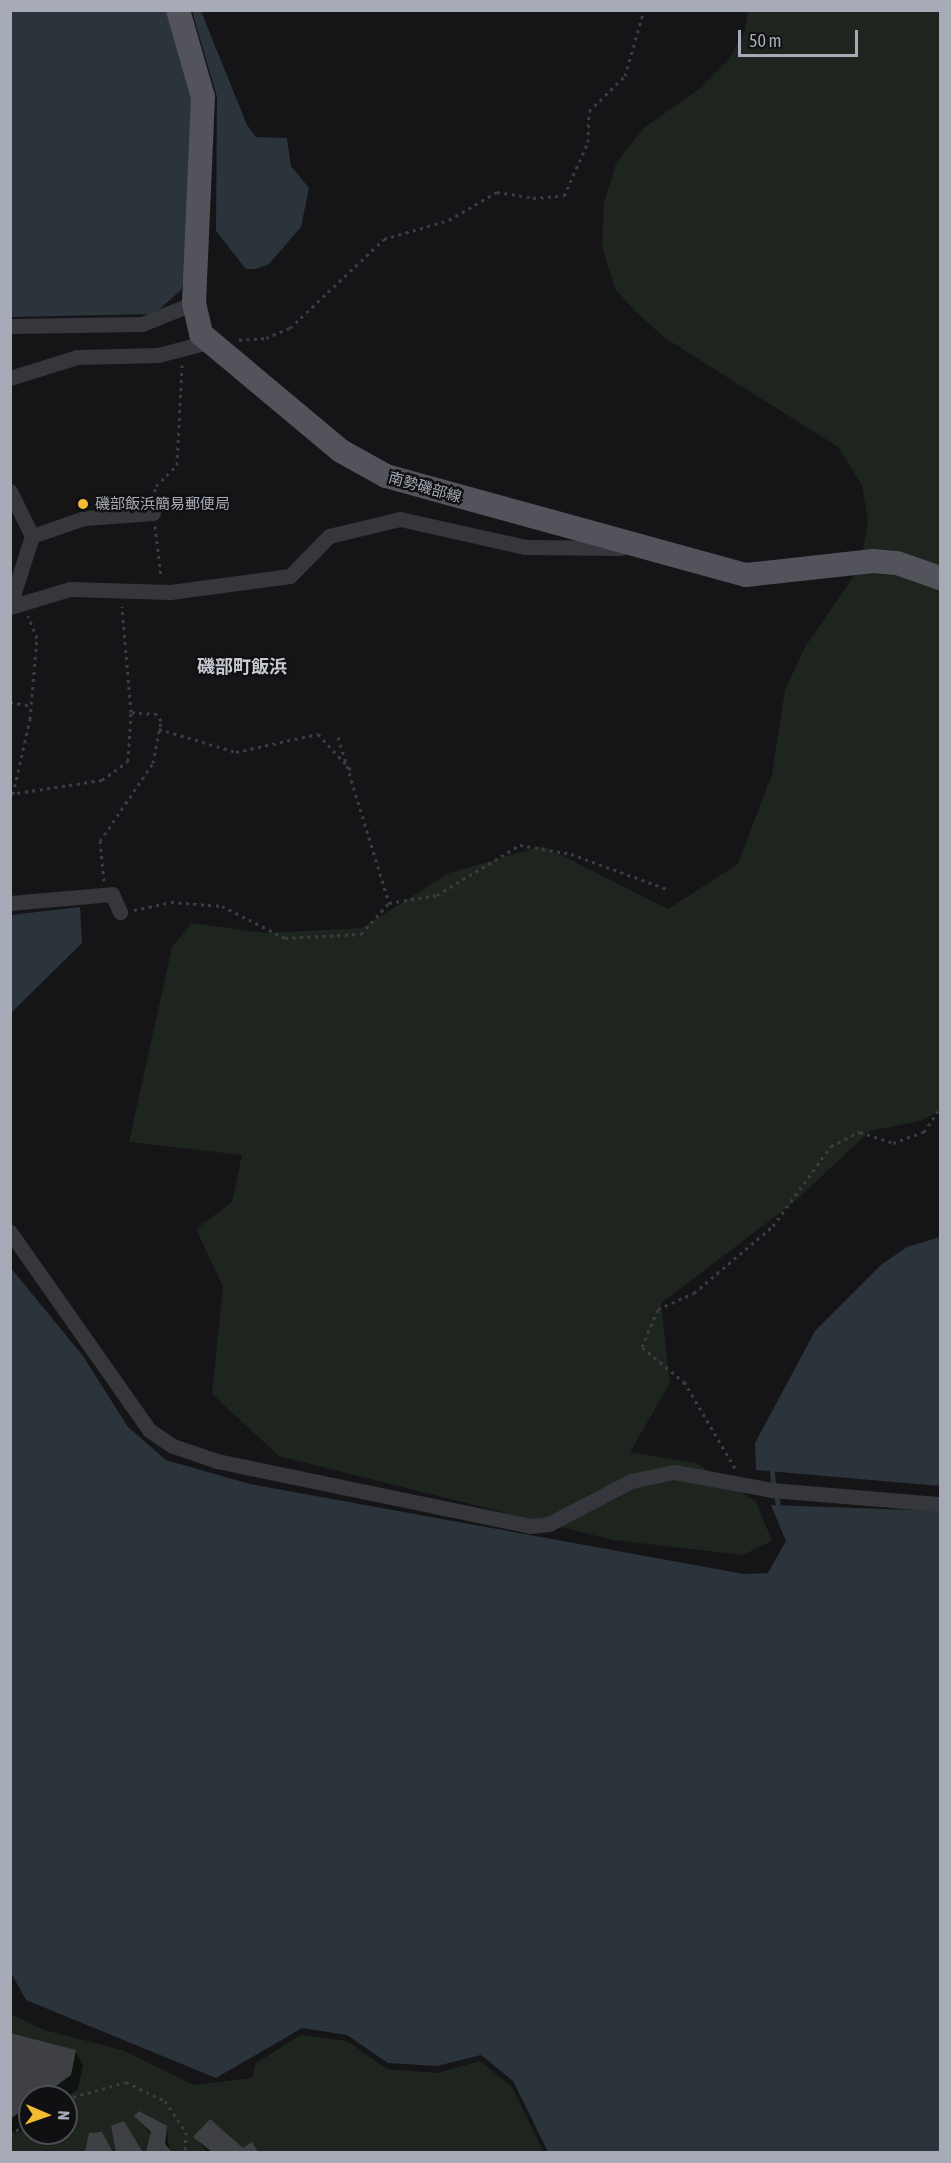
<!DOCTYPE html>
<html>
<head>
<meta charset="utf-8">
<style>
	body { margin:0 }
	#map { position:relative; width:951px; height:2163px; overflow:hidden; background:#151517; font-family:"Asap Condensed","Noto Sans JP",sans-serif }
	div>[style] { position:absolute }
	.green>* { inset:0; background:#1d251e }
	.water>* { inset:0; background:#2b333b }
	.shadow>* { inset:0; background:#0007 }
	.stream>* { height:4.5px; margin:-2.25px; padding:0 2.25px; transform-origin:2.25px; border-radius:2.25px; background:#2b333b }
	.building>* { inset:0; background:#3f4044 }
	.path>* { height:3px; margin-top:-1.5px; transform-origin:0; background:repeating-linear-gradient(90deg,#3c3d43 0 3px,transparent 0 7.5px) }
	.street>* { height:15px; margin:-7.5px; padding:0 7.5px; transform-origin:7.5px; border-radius:7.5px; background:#36373c }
	.primary>* { height:24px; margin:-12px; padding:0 12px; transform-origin:12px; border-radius:12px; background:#52535b }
	.dots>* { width:16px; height:16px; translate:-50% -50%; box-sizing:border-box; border:3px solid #101012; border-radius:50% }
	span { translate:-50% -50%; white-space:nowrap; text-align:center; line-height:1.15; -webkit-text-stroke:4.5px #101012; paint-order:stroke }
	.street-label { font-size:15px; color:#a7abb7 }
	.poi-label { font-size:15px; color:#a7abb7 }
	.left { translate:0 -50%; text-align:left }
	.quarter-label { font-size:18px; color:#c8cad3; font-weight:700 }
	.frame { position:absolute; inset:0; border:12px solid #a7abb7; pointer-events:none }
	.north { position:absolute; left:18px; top:2085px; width:60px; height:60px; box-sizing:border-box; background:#101012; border:2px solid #4c4e54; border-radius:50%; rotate:92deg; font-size:16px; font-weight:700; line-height:24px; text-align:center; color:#a7abb7 }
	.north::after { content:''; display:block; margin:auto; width:21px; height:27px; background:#f1bb33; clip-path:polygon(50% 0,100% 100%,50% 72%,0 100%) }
	.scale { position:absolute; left:738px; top:30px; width:120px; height:27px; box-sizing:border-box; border:3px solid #a7abb7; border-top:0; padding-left:8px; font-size:18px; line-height:21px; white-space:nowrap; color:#a7abb7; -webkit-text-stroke:4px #101012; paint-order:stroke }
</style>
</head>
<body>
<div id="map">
	<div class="green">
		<div style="clip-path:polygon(748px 11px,940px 11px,940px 1111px,920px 1121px,870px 1131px,793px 1203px,661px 1303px,670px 1383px,630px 1452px,696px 1463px,756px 1502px,772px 1541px,743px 1555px,613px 1540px,279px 1456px,212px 1394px,223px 1287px,196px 1229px,232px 1202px,242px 1155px,129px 1142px,172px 947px,192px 923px,264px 933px,362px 928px,449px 873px,543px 846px,668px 909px,738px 864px,772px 774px,785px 690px,805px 647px,860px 567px,868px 522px,862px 485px,838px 447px,665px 338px,638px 314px,615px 289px,602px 246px,604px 203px,616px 163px,644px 128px,700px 88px,728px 60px,745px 31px)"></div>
		<div style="clip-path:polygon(evenodd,11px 2014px,44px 2030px,122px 2050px,194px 2085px,252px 2078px,256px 2063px,301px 2035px,347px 2041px,387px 2069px,437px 2073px,480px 2061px,512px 2087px,544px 2152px,11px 2152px,11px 2014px,30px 2097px,66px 2097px,66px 2133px,30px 2133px,30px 2097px)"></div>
	</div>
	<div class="water">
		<div style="clip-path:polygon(10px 11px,168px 11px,195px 102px,187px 271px,181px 290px,154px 314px,11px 317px)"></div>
		<div style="clip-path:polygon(192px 11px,201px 11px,247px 125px,256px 137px,287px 138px,291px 166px,309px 188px,301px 227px,269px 264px,256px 269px,246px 269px,216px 231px,217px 97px)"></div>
		<div style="clip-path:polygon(80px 907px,82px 943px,11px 1013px,11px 915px)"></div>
		<div style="clip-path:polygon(940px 1237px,940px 1486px,756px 1470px,755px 1443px,815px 1331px,881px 1265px,907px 1247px)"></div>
		<div style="clip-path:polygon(10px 1267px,83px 1356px,128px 1427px,166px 1460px,250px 1484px,744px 1574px,768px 1573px,786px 1541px,771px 1505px,940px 1511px,940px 2152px,548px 2152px,513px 2081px,481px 2055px,437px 2066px,388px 2063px,347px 2035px,302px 2028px,216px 2078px,26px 2000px,10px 1971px)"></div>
	</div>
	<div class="shadow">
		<div style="clip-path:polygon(10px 2035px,75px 2051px,83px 2065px,78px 2089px,66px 2098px,30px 2097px,30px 2124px,18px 2133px,10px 2131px)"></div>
		<div style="clip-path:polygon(136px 2116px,166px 2128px,170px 2152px,147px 2152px,152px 2136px)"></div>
		<div style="clip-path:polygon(102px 2133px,114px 2152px,86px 2152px,90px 2134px)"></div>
		<div style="clip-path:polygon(195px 2137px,243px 2150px,251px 2144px,256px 2152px,207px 2152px)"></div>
	</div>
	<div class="stream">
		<div style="left:772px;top:1468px;width:18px;rotate:84deg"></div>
		<div style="left:776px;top:1494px;width:9px;rotate:77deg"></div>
	</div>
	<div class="building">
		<div style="clip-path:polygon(10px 2033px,76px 2050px,71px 2075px,41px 2097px,30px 2097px,30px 2105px,10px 2119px)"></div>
		<div style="clip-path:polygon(139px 2111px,167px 2126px,165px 2144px,172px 2152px,146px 2152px,151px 2132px,134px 2116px)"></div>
		<div style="clip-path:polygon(210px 2119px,243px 2148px,252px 2142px,258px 2152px,212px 2152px,193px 2137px)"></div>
		<div style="clip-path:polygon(124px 2121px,142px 2151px,142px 2152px,116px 2152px,111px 2126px)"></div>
		<div style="clip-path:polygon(102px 2132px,113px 2152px,85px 2152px,89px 2133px)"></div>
	</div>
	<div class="path">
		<div style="left:239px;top:340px;width:27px;rotate:-4deg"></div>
		<div style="left:266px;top:338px;width:26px;rotate:-23deg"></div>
		<div style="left:290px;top:328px;width:129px;rotate:-43.4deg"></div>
		<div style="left:384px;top:239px;width:68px;rotate:-16.3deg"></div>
		<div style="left:449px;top:220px;width:56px;rotate:-30.3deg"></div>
		<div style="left:497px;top:192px;width:36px;rotate:9deg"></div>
		<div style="left:533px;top:198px;width:31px;rotate:-4deg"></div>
		<div style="left:564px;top:196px;width:59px;rotate:-66deg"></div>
		<div style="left:588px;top:142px;width:31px;rotate:-88deg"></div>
		<div style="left:589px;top:111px;width:50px;rotate:-44.2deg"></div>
		<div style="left:625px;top:76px;width:69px;rotate:-73.9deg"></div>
		<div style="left:153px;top:499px;width:13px;rotate:-77deg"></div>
		<div style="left:156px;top:486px;width:30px;rotate:-45deg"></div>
		<div style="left:177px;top:465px;width:100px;rotate:-87.1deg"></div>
		<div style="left:155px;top:526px;width:50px;rotate:83.2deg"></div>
		<div style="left:10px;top:702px;width:21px;rotate:11deg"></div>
		<div style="left:159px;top:729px;width:80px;rotate:16.6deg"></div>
		<div style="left:236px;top:752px;width:84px;rotate:-12.4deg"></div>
		<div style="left:318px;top:734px;width:50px;rotate:47.4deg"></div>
		<div style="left:338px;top:737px;width:174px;rotate:72.9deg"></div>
		<div style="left:10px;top:794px;width:93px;rotate:-8.7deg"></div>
		<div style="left:102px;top:780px;width:32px;rotate:-36deg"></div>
		<div style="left:128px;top:761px;width:49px;rotate:-86.5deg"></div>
		<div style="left:131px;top:712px;width:106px;rotate:-94.9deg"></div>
		<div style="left:13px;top:794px;width:77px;rotate:-77.2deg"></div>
		<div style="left:30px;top:719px;width:81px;rotate:-85.1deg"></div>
		<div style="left:37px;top:638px;width:24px;rotate:-112deg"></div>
		<div style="left:104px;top:881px;width:40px;rotate:-95.7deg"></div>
		<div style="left:100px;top:841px;width:94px;rotate:-55.8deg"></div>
		<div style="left:153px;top:763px;width:43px;rotate:-79.2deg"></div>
		<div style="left:161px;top:721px;width:8px;rotate:-120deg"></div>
		<div style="left:157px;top:714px;width:26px;rotate:-176deg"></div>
		<div style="left:134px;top:910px;width:38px;rotate:-12deg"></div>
		<div style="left:171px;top:902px;width:51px;rotate:4.5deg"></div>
		<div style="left:222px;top:906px;width:71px;rotate:26.9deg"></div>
		<div style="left:285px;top:938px;width:76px;rotate:-3deg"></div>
		<div style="left:361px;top:934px;width:42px;rotate:-47.9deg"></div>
		<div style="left:389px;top:903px;width:49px;rotate:-9.5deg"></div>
		<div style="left:437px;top:895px;width:97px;rotate:-31.1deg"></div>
		<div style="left:520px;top:845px;width:52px;rotate:10deg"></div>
		<div style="left:571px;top:854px;width:102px;rotate:20deg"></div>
		<div style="left:735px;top:1468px;width:99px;rotate:-120.5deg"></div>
		<div style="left:685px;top:1383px;width:56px;rotate:-140.1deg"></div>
		<div style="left:642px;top:1347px;width:41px;rotate:-67.2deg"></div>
		<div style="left:658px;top:1309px;width:39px;rotate:-24deg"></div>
		<div style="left:694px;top:1293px;width:104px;rotate:-40.3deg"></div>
		<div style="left:773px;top:1226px;width:99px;rotate:-54.1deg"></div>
		<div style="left:831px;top:1146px;width:32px;rotate:-26deg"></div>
		<div style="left:860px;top:1132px;width:35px;rotate:18deg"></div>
		<div style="left:893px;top:1143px;width:33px;rotate:-20deg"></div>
		<div style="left:924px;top:1132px;width:29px;rotate:-56deg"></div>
		<div style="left:66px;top:2099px;width:62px;rotate:-15.8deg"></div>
		<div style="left:126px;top:2082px;width:43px;rotate:26deg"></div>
		<div style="left:165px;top:2101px;width:37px;rotate:56deg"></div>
		<div style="left:186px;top:2132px;width:20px;rotate:93deg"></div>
		<div style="left:10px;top:2135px;width:24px;rotate:-35deg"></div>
	</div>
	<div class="street">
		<div style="left:10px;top:326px;width:132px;rotate:-0.9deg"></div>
		<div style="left:142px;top:324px;width:56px;rotate:-22deg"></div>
		<div style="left:10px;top:378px;width:70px;rotate:-17.4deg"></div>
		<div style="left:77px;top:357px;width:81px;rotate:-1.4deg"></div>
		<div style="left:158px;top:355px;width:52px;rotate:-14.6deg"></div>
		<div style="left:10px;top:491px;width:50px;rotate:63.9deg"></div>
		<div style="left:32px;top:536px;width:72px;rotate:107.7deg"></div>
		<div style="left:32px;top:536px;width:55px;rotate:-19.1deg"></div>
		<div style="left:84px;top:518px;width:69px;rotate:-4.1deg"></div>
		<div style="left:10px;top:607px;width:63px;rotate:-16.7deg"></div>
		<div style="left:70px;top:589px;width:100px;rotate:1.7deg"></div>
		<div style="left:170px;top:592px;width:121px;rotate:-7.6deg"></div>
		<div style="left:290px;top:576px;width:56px;rotate:-45.7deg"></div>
		<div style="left:329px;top:536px;width:73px;rotate:-13.5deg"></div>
		<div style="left:400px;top:519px;width:128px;rotate:12.6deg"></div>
		<div style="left:525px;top:547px;width:96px;rotate:0.6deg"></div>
		<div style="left:10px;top:903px;width:102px;rotate:-5deg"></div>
		<div style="left:112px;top:894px;width:20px;rotate:66deg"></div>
		<div style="left:10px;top:1232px;width:242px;rotate:54.9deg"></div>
		<div style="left:149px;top:1430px;width:29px;rotate:34deg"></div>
		<div style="left:173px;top:1446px;width:46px;rotate:18.8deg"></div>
		<div style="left:217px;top:1461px;width:320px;rotate:11.7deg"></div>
		<div style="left:530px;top:1526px;width:19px;rotate:-6deg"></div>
		<div style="left:549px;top:1524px;width:93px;rotate:-27.7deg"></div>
		<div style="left:631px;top:1481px;width:44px;rotate:-11.8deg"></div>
		<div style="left:674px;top:1472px;width:100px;rotate:10.4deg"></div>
		<div style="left:772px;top:1490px;width:169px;rotate:4.8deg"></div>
	</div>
	<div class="primary">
		<div style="left:178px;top:10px;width:91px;rotate:74deg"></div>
		<div style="left:203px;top:97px;width:206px;rotate:92.5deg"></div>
		<div style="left:194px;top:303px;width:32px;rotate:77deg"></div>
		<div style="left:201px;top:334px;width:182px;rotate:39.9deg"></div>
		<div style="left:341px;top:451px;width:51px;rotate:29.1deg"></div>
		<div style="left:386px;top:476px;width:373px;rotate:15.4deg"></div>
		<div style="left:746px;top:575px;width:128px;rotate:-6.3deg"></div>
		<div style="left:873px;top:561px;width:24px;rotate:5deg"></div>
		<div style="left:897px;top:563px;width:46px;rotate:19.2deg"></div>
	</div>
	<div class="dots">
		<div style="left:83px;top:504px;background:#f1bb33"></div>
	</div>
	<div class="street-label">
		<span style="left:425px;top:487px;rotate:16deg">南勢磯部線</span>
	</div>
	<div class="poi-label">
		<span class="left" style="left:95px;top:504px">磯部飯浜簡易郵便局</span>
	</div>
	<div class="quarter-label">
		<span style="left:242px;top:667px">磯部町飯浜</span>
	</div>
	<div class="frame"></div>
	<div class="north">N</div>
	<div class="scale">50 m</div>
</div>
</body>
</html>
